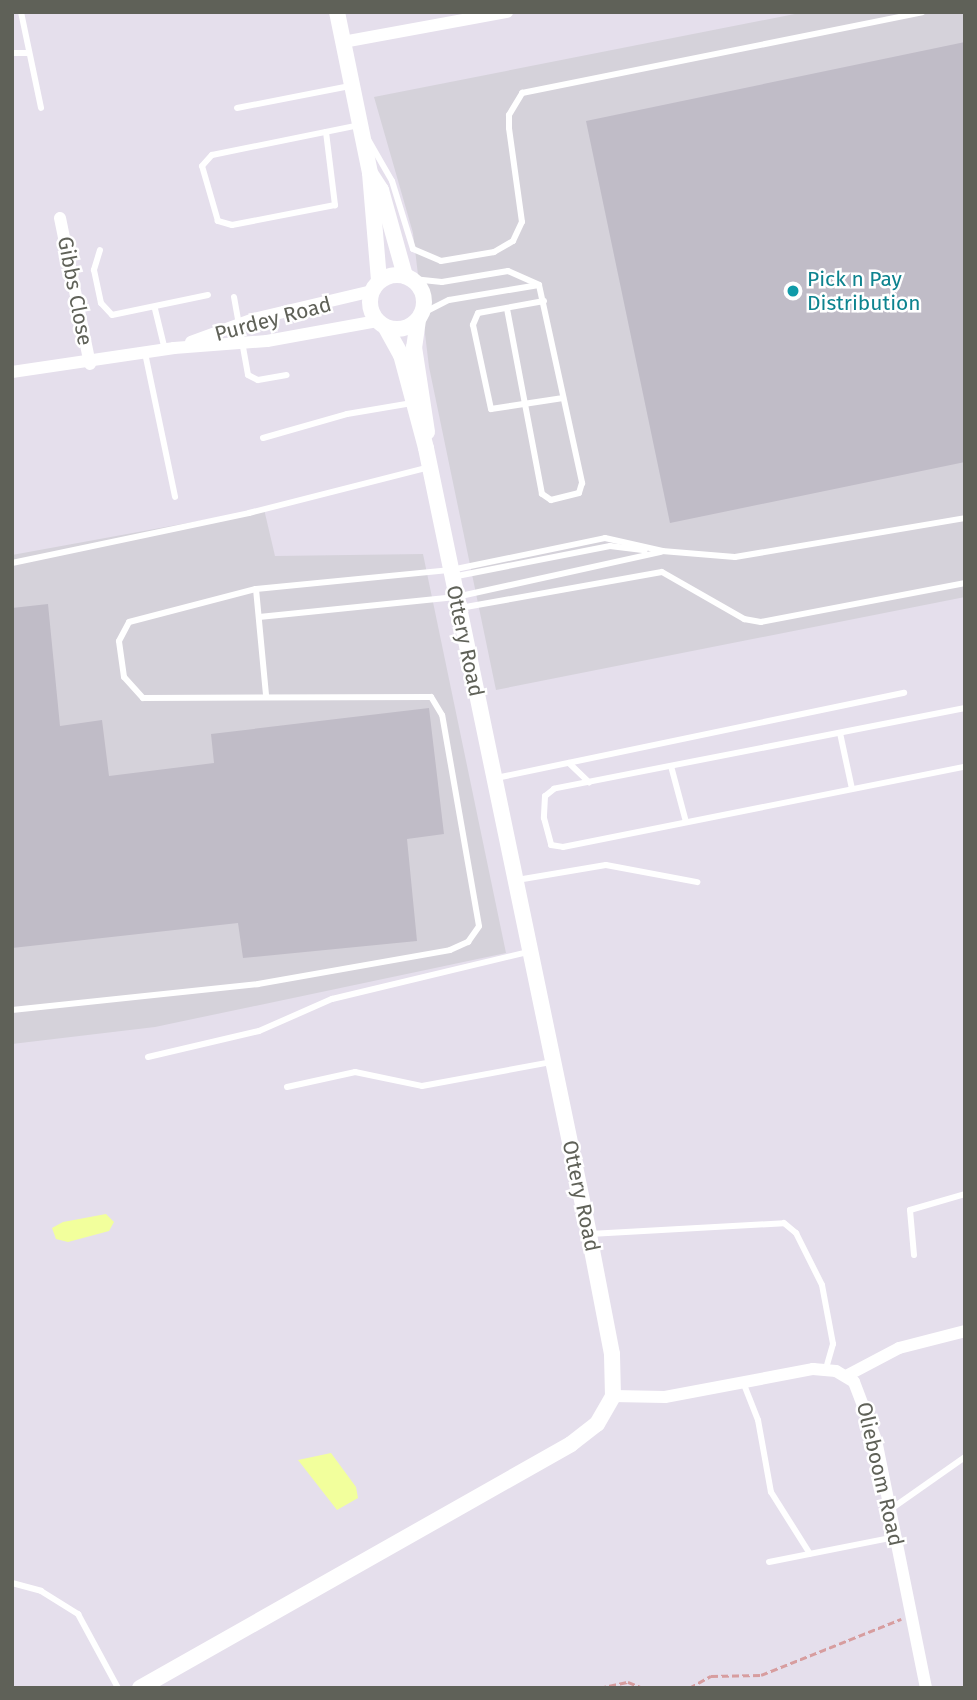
<!DOCTYPE html>
<html>
<head>
<meta charset="utf-8">
<style>
	body { margin:0 }
	#map { position:relative; width:977px; height:1700px; overflow:hidden; background:#e5dfec; font-family:"Fira Sans",sans-serif }
	div>[style] { position:absolute }
	.industrial>* { inset:0; background:#d5d2da }
	.water>* { inset:0; background:#f2ff9c }
	.building>* { inset:0; background:#c0bcc7 }
	.path>* { height:2.5px; margin-top:-1.25px; transform-origin:0; background:repeating-linear-gradient(90deg,#d79d9f 0 7px,transparent 0 10.5px) }
	.service>* { height:6px; margin:-3px; padding:0 3px; transform-origin:3px; border-radius:3px; background:#fff }
	.minor>* { height:12px; margin:-6px; padding:0 6px; transform-origin:6px; border-radius:6px; background:#fff }
	.tertiary>* { height:16px; margin:-8px; padding:0 8px; transform-origin:8px; border-radius:8px; background:#fff }
	.tertiary>.ring { margin:-8px; padding:0; box-sizing:content-box; background:none; border:16px solid #fff; border-radius:50% }
	.dots>* { width:19px; height:19px; translate:-50% -50%; box-sizing:border-box; border:4px solid #fff; border-radius:50% }
	span { translate:-50% -50%; white-space:nowrap; text-align:center; line-height:1.15; -webkit-text-stroke:5px #fff; paint-order:stroke }
	.culture-label { font-size:21px; color:#0d838f }
	.left { translate:0 -50%; text-align:left }
	.street-label { font-size:21px; color:#5f6158 }
	.frame { position:absolute; inset:0; border:14px solid #5f6158; pointer-events:none }
</style>
</head>
<body>
<div id="map">
	<div class="industrial">
		<div style="clip-path:polygon(805px 12px,965px 12px,965px 597px,496px 690px,429px 367px,413px 233px,374px 97px)"></div>
		<div style="clip-path:polygon(264px 509px,275px 556px,423px 554px,506px 953px,155px 1027px,12px 1044px,12px 555px)"></div>
	</div>
	<div class="water">
		<div style="clip-path:polygon(106px 1214px,114px 1222px,109px 1231px,68px 1242px,56px 1239px,52px 1228px,63px 1222px)"></div>
		<div style="clip-path:polygon(331px 1453px,356px 1487px,358px 1498px,337px 1510px,298px 1460px)"></div>
	</div>
	<div class="building">
		<div style="clip-path:polygon(965px 42px,965px 462px,670px 523px,586px 121px)"></div>
		<div style="clip-path:polygon(48px 604px,60px 726px,102px 720px,109px 776px,214px 763px,211px 734px,429px 708px,444px 834px,407px 839px,417px 941px,243px 958px,238px 923px,12px 948px,12px 608px)"></div>
	</div>
	<div class="path">
		<div style="left:599px;top:1688px;width:30px;rotate:-12deg"></div>
		<div style="left:628px;top:1682px;width:16px;rotate:22deg"></div>
		<div style="left:689px;top:1688px;width:25px;rotate:-29deg"></div>
		<div style="left:711px;top:1676px;width:50px;rotate:-1.1deg"></div>
		<div style="left:761px;top:1675px;width:151px;rotate:-21.8deg"></div>
	</div>
	<div class="service">
		<div style="left:21px;top:12px;width:98px;rotate:78.2deg"></div>
		<div style="left:12px;top:53px;width:17px"></div>
		<div style="left:237px;top:108px;width:115px;rotate:-11deg"></div>
		<div style="left:326px;top:132px;width:74px;rotate:83deg"></div>
		<div style="left:335px;top:205px;width:105px;rotate:169deg"></div>
		<div style="left:232px;top:225px;width:15px;rotate:-164deg"></div>
		<div style="left:218px;top:221px;width:57px;rotate:-106.2deg"></div>
		<div style="left:202px;top:166px;width:15px;rotate:-48deg"></div>
		<div style="left:212px;top:155px;width:150px;rotate:-11.5deg"></div>
		<div style="left:369px;top:141px;width:46px;rotate:60.1deg"></div>
		<div style="left:392px;top:181px;width:71px;rotate:72.8deg"></div>
		<div style="left:413px;top:249px;width:30px;rotate:23deg"></div>
		<div style="left:441px;top:261px;width:54px;rotate:-9.6deg"></div>
		<div style="left:494px;top:252px;width:22px;rotate:-30deg"></div>
		<div style="left:513px;top:241px;width:21px;rotate:-65deg"></div>
		<div style="left:522px;top:222px;width:95px;rotate:-97.9deg"></div>
		<div style="left:509px;top:128px;width:13px;rotate:-90deg"></div>
		<div style="left:509px;top:115px;width:26px;rotate:-59deg"></div>
		<div style="left:522px;top:93px;width:408px;rotate:-11.4deg"></div>
		<div style="left:100px;top:250px;width:21px;rotate:107deg"></div>
		<div style="left:94px;top:270px;width:34px;rotate:78deg"></div>
		<div style="left:101px;top:303px;width:16px;rotate:47deg"></div>
		<div style="left:112px;top:315px;width:98px;rotate:-11.8deg"></div>
		<div style="left:413px;top:279px;width:29px;rotate:6deg"></div>
		<div style="left:442px;top:282px;width:67px;rotate:-9.5deg"></div>
		<div style="left:508px;top:271px;width:34px;rotate:24deg"></div>
		<div style="left:539px;top:285px;width:203px;rotate:77.7deg"></div>
		<div style="left:582px;top:483px;width:10px;rotate:107deg"></div>
		<div style="left:579px;top:493px;width:29px;rotate:166deg"></div>
		<div style="left:551px;top:500px;width:11px;rotate:-146deg"></div>
		<div style="left:542px;top:494px;width:189px;rotate:-100.7deg"></div>
		<div style="left:234px;top:297px;width:79px;rotate:79.8deg"></div>
		<div style="left:248px;top:375px;width:11px;rotate:27deg"></div>
		<div style="left:258px;top:380px;width:29px;rotate:-10deg"></div>
		<div style="left:544px;top:301px;width:67px;rotate:169.7deg"></div>
		<div style="left:478px;top:313px;width:13px;rotate:113deg"></div>
		<div style="left:473px;top:325px;width:86px;rotate:77.9deg"></div>
		<div style="left:491px;top:409px;width:73px;rotate:-8.7deg"></div>
		<div style="left:155px;top:309px;width:42px;rotate:76.3deg"></div>
		<div style="left:423px;top:313px;width:29px;rotate:-27deg"></div>
		<div style="left:449px;top:300px;width:91px;rotate:-9.5deg"></div>
		<div style="left:145px;top:353px;width:147px;rotate:78.2deg"></div>
		<div style="left:263px;top:438px;width:87px;rotate:-15.9deg"></div>
		<div style="left:347px;top:414px;width:66px;rotate:-9.6deg"></div>
		<div style="left:662px;top:551px;width:73px;rotate:4.7deg"></div>
		<div style="left:735px;top:557px;width:233px;rotate:-9.6deg"></div>
		<div style="left:12px;top:563px;width:242px;rotate:-11.9deg"></div>
		<div style="left:249px;top:513px;width:187px;rotate:-14.3deg"></div>
		<div style="left:452px;top:577px;width:161px;rotate:-11.1deg"></div>
		<div style="left:610px;top:546px;width:35px;rotate:7deg"></div>
		<div style="left:256px;top:589px;width:106px;rotate:84.6deg"></div>
		<div style="left:460px;top:608px;width:205px;rotate:-10.1deg"></div>
		<div style="left:662px;top:572px;width:95px;rotate:29.8deg"></div>
		<div style="left:744px;top:619px;width:17px;rotate:10deg"></div>
		<div style="left:761px;top:622px;width:208px;rotate:-10.8deg"></div>
		<div style="left:259px;top:617px;width:198px;rotate:-5.8deg"></div>
		<div style="left:456px;top:597px;width:210px;rotate:-12.4deg"></div>
		<div style="left:965px;top:708px;width:419px;rotate:168.9deg"></div>
		<div style="left:554px;top:789px;width:11px;rotate:142deg"></div>
		<div style="left:545px;top:796px;width:22px;rotate:93deg"></div>
		<div style="left:544px;top:818px;width:28px;rotate:75deg"></div>
		<div style="left:551px;top:845px;width:12px;rotate:9deg"></div>
		<div style="left:563px;top:847px;width:410px;rotate:-11.3deg"></div>
		<div style="left:840px;top:733px;width:57px;rotate:77.9deg"></div>
		<div style="left:569px;top:763px;width:28px;rotate:44deg"></div>
		<div style="left:671px;top:766px;width:58px;rotate:75deg"></div>
		<div style="left:496px;top:778px;width:417px;rotate:-11.8deg"></div>
		<div style="left:517px;top:880px;width:90px;rotate:-9.6deg"></div>
		<div style="left:606px;top:865px;width:93px;rotate:10.6deg"></div>
		<div style="left:12px;top:1010px;width:247px;rotate:-6deg"></div>
		<div style="left:258px;top:984px;width:195px;rotate:-10deg"></div>
		<div style="left:450px;top:950px;width:20px;rotate:-24deg"></div>
		<div style="left:468px;top:942px;width:19px;rotate:-55deg"></div>
		<div style="left:479px;top:926px;width:214px;rotate:-99.9deg"></div>
		<div style="left:442px;top:715px;width:21px;rotate:-121deg"></div>
		<div style="left:431px;top:697px;width:288px;rotate:179.8deg"></div>
		<div style="left:143px;top:698px;width:28px;rotate:-132deg"></div>
		<div style="left:124px;top:677px;width:36px;rotate:-98deg"></div>
		<div style="left:119px;top:641px;width:21px;rotate:-62deg"></div>
		<div style="left:129px;top:622px;width:131px;rotate:-14.6deg"></div>
		<div style="left:256px;top:589px;width:196px;rotate:-5.6deg"></div>
		<div style="left:451px;top:570px;width:157px;rotate:-11.7deg"></div>
		<div style="left:605px;top:538px;width:59px;rotate:12.6deg"></div>
		<div style="left:148px;top:1057px;width:114px;rotate:-13.2deg"></div>
		<div style="left:259px;top:1031px;width:80px;rotate:-23.7deg"></div>
		<div style="left:332px;top:999px;width:202px;rotate:-13.5deg"></div>
		<div style="left:287px;top:1087px;width:70px;rotate:-12.4deg"></div>
		<div style="left:355px;top:1072px;width:68px;rotate:11.8deg"></div>
		<div style="left:422px;top:1086px;width:131px;rotate:-10.5deg"></div>
		<div style="left:590px;top:1234px;width:194px;rotate:-3.2deg"></div>
		<div style="left:784px;top:1223px;width:16px;rotate:40deg"></div>
		<div style="left:796px;top:1233px;width:58px;rotate:63.4deg"></div>
		<div style="left:822px;top:1285px;width:60px;rotate:79.4deg"></div>
		<div style="left:833px;top:1344px;width:26px;rotate:106deg"></div>
		<div style="left:914px;top:1255px;width:45px;rotate:-95.1deg"></div>
		<div style="left:910px;top:1210px;width:57px;rotate:-16.2deg"></div>
		<div style="left:743px;top:1382px;width:41px;rotate:68.5deg"></div>
		<div style="left:758px;top:1420px;width:73px;rotate:79.8deg"></div>
		<div style="left:771px;top:1492px;width:73px;rotate:57.8deg"></div>
		<div style="left:891px;top:1509px;width:90px;rotate:-35.1deg"></div>
		<div style="left:769px;top:1562px;width:128px;rotate:-11.2deg"></div>
		<div style="left:12px;top:1583px;width:30px;rotate:15deg"></div>
		<div style="left:41px;top:1591px;width:44px;rotate:31.9deg"></div>
		<div style="left:78px;top:1614px;width:84px;rotate:61.6deg"></div>
	</div>
	<div class="minor">
		<div style="left:343px;top:42px;width:167px;rotate:-10.4deg"></div>
		<div style="left:60px;top:218px;width:149px;rotate:78.4deg"></div>
		<div style="left:191px;top:342px;width:67px;rotate:-20.1deg"></div>
		<div style="left:254px;top:319px;width:121px;rotate:-13.3deg"></div>
		<div style="left:12px;top:372px;width:164px;rotate:-8.4deg"></div>
		<div style="left:174px;top:348px;width:93px;rotate:-4.3deg"></div>
		<div style="left:267px;top:341px;width:112px;rotate:-10.3deg"></div>
		<div style="left:846px;top:1376px;width:60px;rotate:-27.8deg"></div>
		<div style="left:899px;top:1348px;width:68px;rotate:-14.4deg"></div>
		<div style="left:613px;top:1396px;width:52px;rotate:1.1deg"></div>
		<div style="left:665px;top:1397px;width:151px;rotate:-10.7deg"></div>
		<div style="left:813px;top:1369px;width:23px;rotate:5deg"></div>
		<div style="left:836px;top:1371px;width:21px;rotate:31deg"></div>
		<div style="left:854px;top:1382px;width:62px;rotate:69.2deg"></div>
		<div style="left:876px;top:1440px;width:253px;rotate:78.6deg"></div>
	</div>
	<div class="tertiary">
		<div style="left:337px;top:12px;width:164px;rotate:78.4deg"></div>
		<div style="left:370px;top:173px;width:108px;rotate:85.2deg"></div>
		<div style="left:370px;top:173px;width:20px;rotate:57deg"></div>
		<div style="left:381px;top:190px;width:89px;rotate:74.4deg"></div>
		<div class="ring" style="left:370px;top:275px;width:38px;height:38px"></div>
		<div style="left:418px;top:320px;width:27px;rotate:98deg"></div>
		<div style="left:414px;top:347px;width:86px;rotate:81.3deg"></div>
		<div style="left:140px;top:1688px;width:495px;rotate:-29.5deg"></div>
		<div style="left:571px;top:1444px;width:33px;rotate:-38deg"></div>
		<div style="left:597px;top:1424px;width:32px;rotate:-60deg"></div>
		<div style="left:613px;top:1396px;width:42px;rotate:-91.4deg"></div>
		<div style="left:612px;top:1354px;width:122px;rotate:-100.9deg"></div>
		<div style="left:589px;top:1234px;width:803px;rotate:-101.72deg"></div>
		<div style="left:426px;top:448px;width:96px;rotate:-105deg"></div>
		<div style="left:401px;top:355px;width:31px;rotate:-119deg"></div>
	</div>
	<div class="dots">
		<div style="left:793px;top:291px;background:#0f9aa8"></div>
	</div>
	<div class="culture-label">
		<span class="left" style="left:807px;top:291px">Pick n Pay<br>Distribution</span>
	</div>
	<div class="street-label">
		<span style="left:75px;top:291px;rotate:79deg">Gibbs Close</span>
		<span style="left:273px;top:319px;rotate:-15deg">Purdey Road</span>
		<span style="left:465px;top:641px;rotate:78deg">Ottery Road</span>
		<span style="left:581px;top:1196px;rotate:78deg">Ottery Road</span>
		<span style="left:880px;top:1474px;rotate:77deg">Olieboom Road</span>
	</div>
	<div class="frame"></div>
</div>
</body>
</html>
